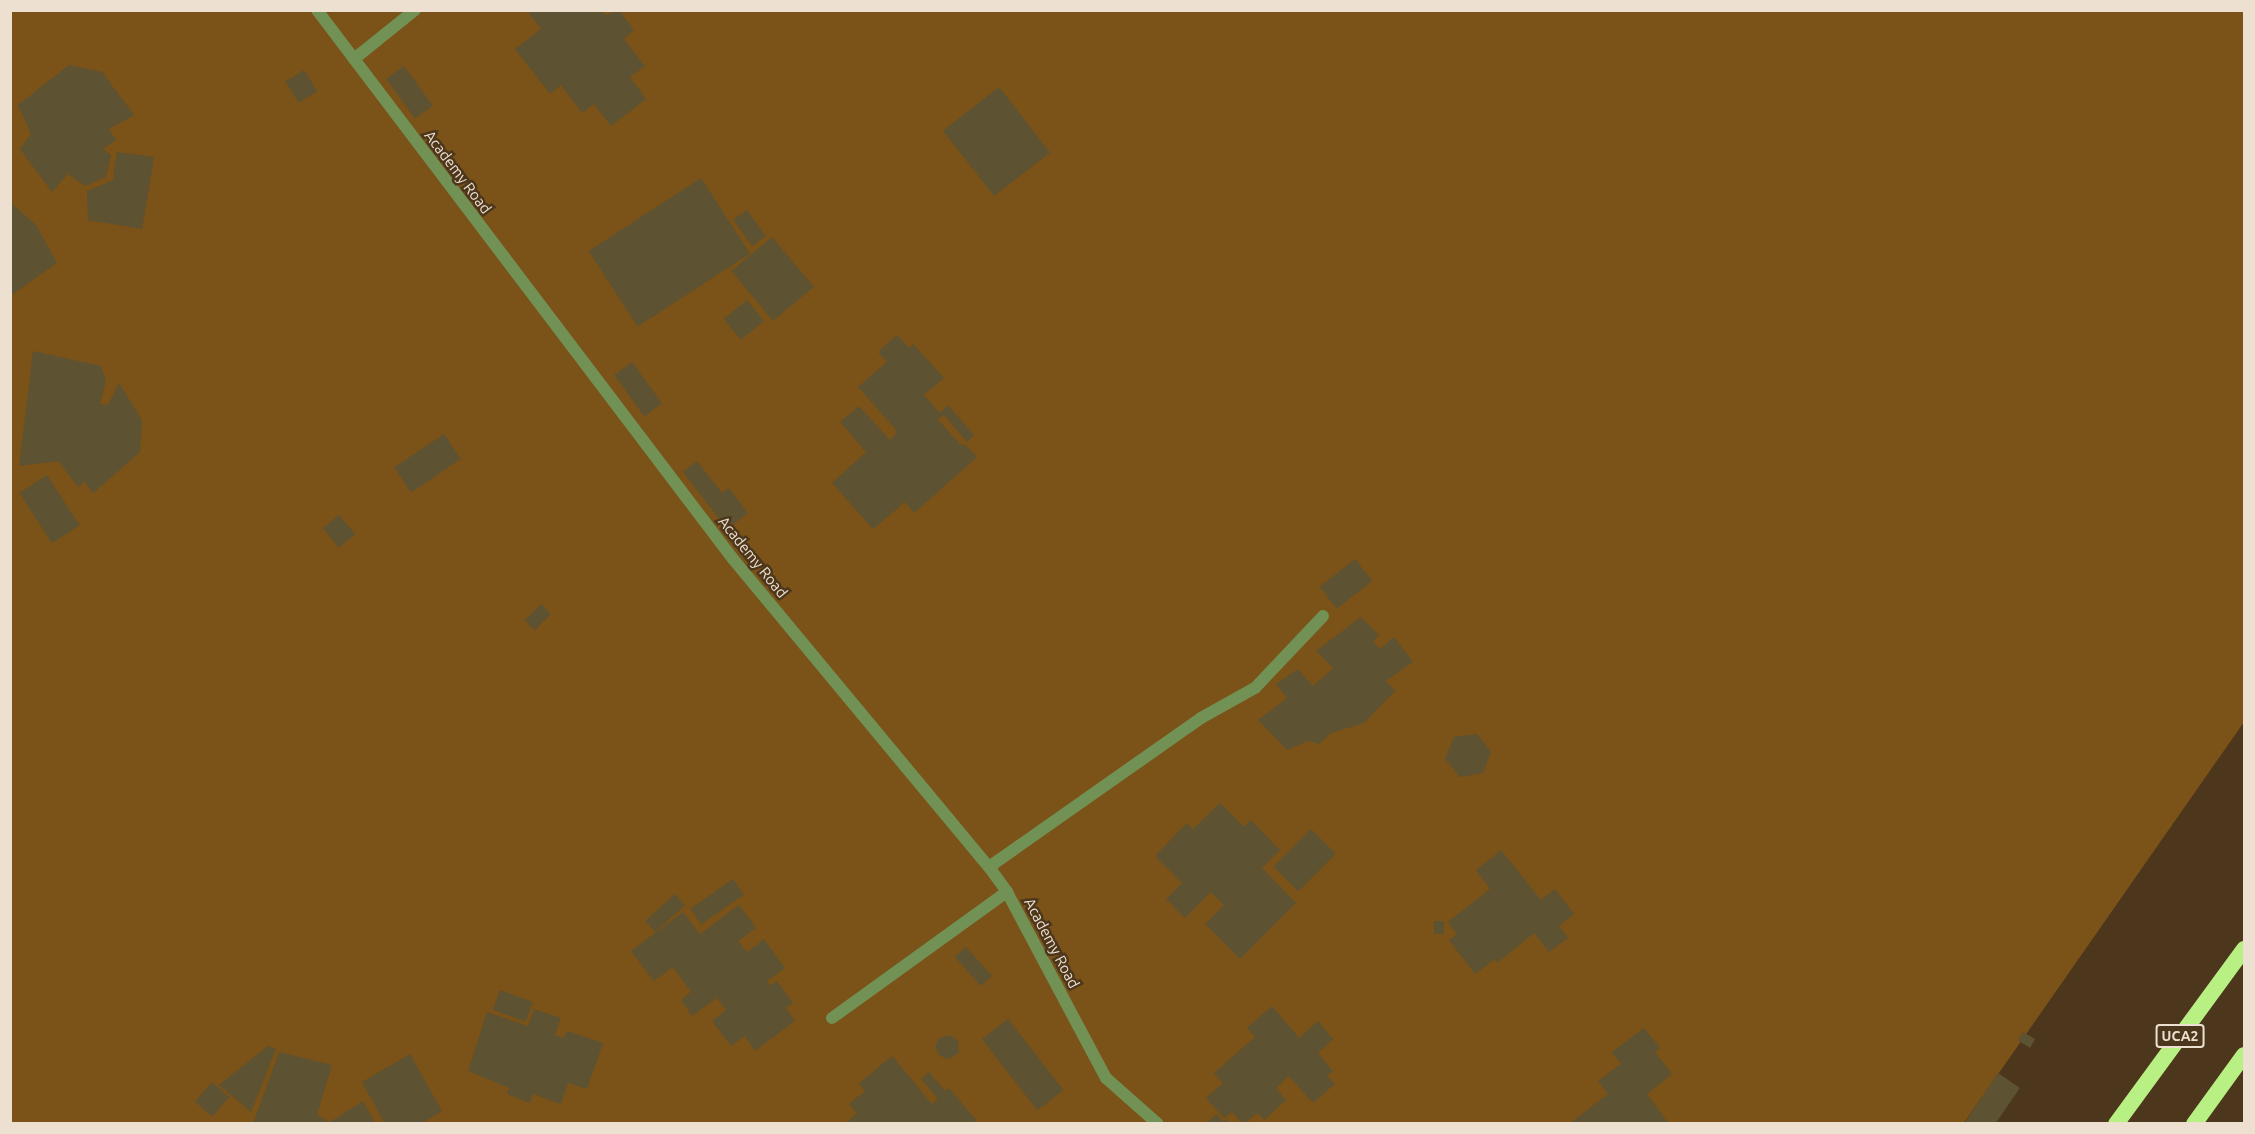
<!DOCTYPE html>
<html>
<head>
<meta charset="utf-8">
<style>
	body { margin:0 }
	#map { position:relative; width:2255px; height:1134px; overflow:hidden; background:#4d371c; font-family:Ubuntu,sans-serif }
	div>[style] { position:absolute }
	.green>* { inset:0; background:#7b5218 }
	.building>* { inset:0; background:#5d5231; transform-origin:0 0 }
	.service>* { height:12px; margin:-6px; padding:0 6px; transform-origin:6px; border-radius:6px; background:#719155 }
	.minor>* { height:12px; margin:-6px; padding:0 6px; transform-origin:6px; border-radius:6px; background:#719155 }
	.trunk>* { height:16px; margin:-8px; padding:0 8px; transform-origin:8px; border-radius:8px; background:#b8f083 }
	span { translate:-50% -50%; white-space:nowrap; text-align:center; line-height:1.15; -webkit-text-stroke:5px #4d371c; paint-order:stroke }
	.shield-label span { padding:2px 4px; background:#4d371c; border:2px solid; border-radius:4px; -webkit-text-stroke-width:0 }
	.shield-label { font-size:14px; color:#eee0d1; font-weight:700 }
	.street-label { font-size:15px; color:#eee0d1 }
	.frame { position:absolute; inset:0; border:12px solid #eee0d1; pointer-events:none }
</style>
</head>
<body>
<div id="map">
	<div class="green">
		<div style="clip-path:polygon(10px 11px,2244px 11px,2244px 722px,1964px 1123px,11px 1123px)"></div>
	</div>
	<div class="building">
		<div style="clip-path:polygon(527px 10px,602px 10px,606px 15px,619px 10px,634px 30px,624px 39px,645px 66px,630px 77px,646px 99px,611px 126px,594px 104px,582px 113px,561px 85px,550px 94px,515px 49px,541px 29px)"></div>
		<div style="clip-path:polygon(69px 65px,102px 72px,134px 115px,109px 129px,116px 140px,103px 149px,111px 155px,106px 177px,85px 186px,68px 174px,52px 192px,20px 149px,31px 134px,18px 105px)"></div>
		<div style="left:404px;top:66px;width:49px;height:22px;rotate:54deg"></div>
		<div style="left:304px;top:70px;width:25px;height:22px;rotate:58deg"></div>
		<div style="left:999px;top:87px;width:83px;height:71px;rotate:52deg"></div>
		<div style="clip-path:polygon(117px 152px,154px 157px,142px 229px,88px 220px,87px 191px,113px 180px)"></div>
		<div style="left:701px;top:178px;width:90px;height:134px;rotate:57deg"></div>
		<div style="clip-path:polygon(10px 202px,36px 225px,57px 263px,10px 296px)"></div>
		<div style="left:747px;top:210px;width:32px;height:17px;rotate:54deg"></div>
		<div style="left:772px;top:237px;width:65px;height:53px;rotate:50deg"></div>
		<div style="left:747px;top:300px;width:27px;height:30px;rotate:51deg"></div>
		<div style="clip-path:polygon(897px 335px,909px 348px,913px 344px,944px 378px,924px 395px,940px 413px,948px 405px,974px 435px,967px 442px,944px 415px,938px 420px,962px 446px,965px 444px,977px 457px,914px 513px,905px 502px,873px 529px,832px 483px,866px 452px,840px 422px,859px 406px,890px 440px,898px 432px,858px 387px,887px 362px,878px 352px)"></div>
		<div style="clip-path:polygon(33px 351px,101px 366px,106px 381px,100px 404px,108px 405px,119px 383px,142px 420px,140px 452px,93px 493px,84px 482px,78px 487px,58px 461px,19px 466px)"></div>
		<div style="left:632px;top:362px;width:51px;height:22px;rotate:54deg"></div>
		<div style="left:444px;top:434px;width:30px;height:60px;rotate:56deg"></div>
		<div style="clip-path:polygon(697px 461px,722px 493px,729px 488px,748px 513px,727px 529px,683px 472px)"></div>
		<div style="left:47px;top:475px;width:60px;height:33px;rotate:57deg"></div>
		<div style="left:339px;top:515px;width:25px;height:21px;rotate:50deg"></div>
		<div style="left:1355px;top:559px;width:28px;height:45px;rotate:52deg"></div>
		<div style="left:541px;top:604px;width:14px;height:23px;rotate:45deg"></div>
		<div style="clip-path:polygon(1361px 617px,1379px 635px,1373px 641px,1380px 649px,1394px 637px,1413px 662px,1386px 681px,1395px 691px,1364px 723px,1331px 733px,1319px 744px,1308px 741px,1287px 750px,1258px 720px,1287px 698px,1276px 684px,1298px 669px,1313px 686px,1333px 668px,1316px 651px)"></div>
		<div style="clip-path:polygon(1477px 734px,1491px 752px,1483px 773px,1460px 777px,1445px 759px,1454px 737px)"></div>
		<div style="clip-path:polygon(1220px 803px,1244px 827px,1251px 820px,1280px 850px,1262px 868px,1296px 903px,1240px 959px,1205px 924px,1224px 905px,1211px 892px,1185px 918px,1166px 899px,1182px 883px,1155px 856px,1187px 823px,1193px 829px)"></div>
		<div style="left:1311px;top:829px;width:35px;height:53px;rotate:45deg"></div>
		<div style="clip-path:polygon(1501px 850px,1541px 900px,1555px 889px,1574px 914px,1559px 926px,1568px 938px,1549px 952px,1534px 933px,1497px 963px,1495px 959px,1475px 974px,1449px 940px,1457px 934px,1448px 922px,1490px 889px,1476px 870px)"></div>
		<div style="left:733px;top:879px;width:19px;height:52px;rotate:55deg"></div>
		<div style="left:675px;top:894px;width:15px;height:40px;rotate:48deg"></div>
		<div style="clip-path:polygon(739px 905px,756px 928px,738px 941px,747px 952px,764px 939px,785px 968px,767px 981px,770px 985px,777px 981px,793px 1003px,786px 1008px,795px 1021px,755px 1051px,745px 1036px,731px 1046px,712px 1021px,726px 1010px,717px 998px,692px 1016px,681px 1000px,691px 992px,673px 967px,654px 981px,631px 951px,683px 912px,700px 934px)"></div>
		<div style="left:1434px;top:921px;width:10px;height:13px"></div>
		<div style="left:966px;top:947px;width:39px;height:15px;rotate:48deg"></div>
		<div style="left:500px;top:990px;width:35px;height:21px;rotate:20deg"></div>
		<div style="clip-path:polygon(1272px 1006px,1299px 1038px,1318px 1021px,1333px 1039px,1318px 1053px,1333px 1071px,1327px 1076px,1335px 1084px,1313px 1103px,1289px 1076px,1276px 1088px,1286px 1100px,1264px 1120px,1258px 1113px,1243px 1124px,1232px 1112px,1224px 1118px,1206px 1098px,1223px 1083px,1214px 1073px,1255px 1037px,1247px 1028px)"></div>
		<div style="clip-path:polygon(534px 1009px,561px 1018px,555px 1035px,564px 1038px,567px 1031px,603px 1043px,587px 1089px,568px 1083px,561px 1104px,533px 1094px,530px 1103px,507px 1094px,509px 1088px,468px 1071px,487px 1012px,528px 1026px)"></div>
		<div style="left:1008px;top:1019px;width:90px;height:33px;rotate:52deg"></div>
		<div style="clip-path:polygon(1644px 1028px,1660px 1048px,1655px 1052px,1672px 1074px,1647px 1094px,1669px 1124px,1569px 1124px,1608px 1094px,1598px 1081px,1621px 1064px,1612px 1052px)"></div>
		<div style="left:2023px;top:1032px;width:14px;height:10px;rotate:30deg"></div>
		<div style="clip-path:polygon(950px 1035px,958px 1041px,959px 1052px,950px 1059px,940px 1056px,935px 1047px,939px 1038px)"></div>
		<div style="clip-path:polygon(268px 1046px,276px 1049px,251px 1112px,219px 1085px)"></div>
		<div style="clip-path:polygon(279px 1052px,332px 1065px,317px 1115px,330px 1122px,363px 1101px,376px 1124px,253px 1124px)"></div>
		<div style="clip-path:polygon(410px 1054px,442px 1111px,421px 1124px,385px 1124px,362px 1082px)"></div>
		<div style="clip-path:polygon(892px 1056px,932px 1104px,938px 1099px,921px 1079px,929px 1072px,945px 1091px,949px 1088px,976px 1120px,972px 1124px,845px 1124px,857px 1113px,849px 1104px,865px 1091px,859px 1083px)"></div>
		<div style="clip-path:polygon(1998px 1073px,2020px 1088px,1995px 1124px,1964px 1124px)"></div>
		<div style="left:212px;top:1082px;width:23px;height:26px;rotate:41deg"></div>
		<div style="clip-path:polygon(1217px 1114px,1223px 1122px,1227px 1119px,1230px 1124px,1205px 1124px)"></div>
	</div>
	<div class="service">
		<div style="left:354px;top:59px;width:78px;rotate:-38.8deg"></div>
		<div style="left:989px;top:867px;width:259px;rotate:-35.1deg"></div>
		<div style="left:1201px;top:718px;width:62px;rotate:-29.1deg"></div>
		<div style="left:1255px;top:688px;width:99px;rotate:-46.6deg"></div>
		<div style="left:832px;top:1018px;width:216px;rotate:-35.8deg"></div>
	</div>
	<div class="minor">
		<div style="left:317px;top:10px;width:689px;rotate:52.85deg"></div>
		<div style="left:733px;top:559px;width:400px;rotate:50.3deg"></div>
		<div style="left:989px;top:867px;width:31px;rotate:54deg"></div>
		<div style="left:1007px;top:892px;width:211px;rotate:62deg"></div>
		<div style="left:1106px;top:1078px;width:69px;rotate:41.5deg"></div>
	</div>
	<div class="trunk">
		<div style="left:2116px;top:1124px;width:217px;rotate:-53.8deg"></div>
		<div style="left:2194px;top:1124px;width:85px;rotate:-54.1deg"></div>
	</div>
	<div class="shield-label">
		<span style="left:2180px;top:1036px">UCA2</span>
	</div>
	<div class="street-label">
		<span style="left:458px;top:172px;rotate:53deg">Academy Road</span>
		<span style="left:753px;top:557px;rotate:51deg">Academy Road</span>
		<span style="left:1052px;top:943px;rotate:62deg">Academy Road</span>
	</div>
	<div class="frame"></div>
</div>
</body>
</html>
